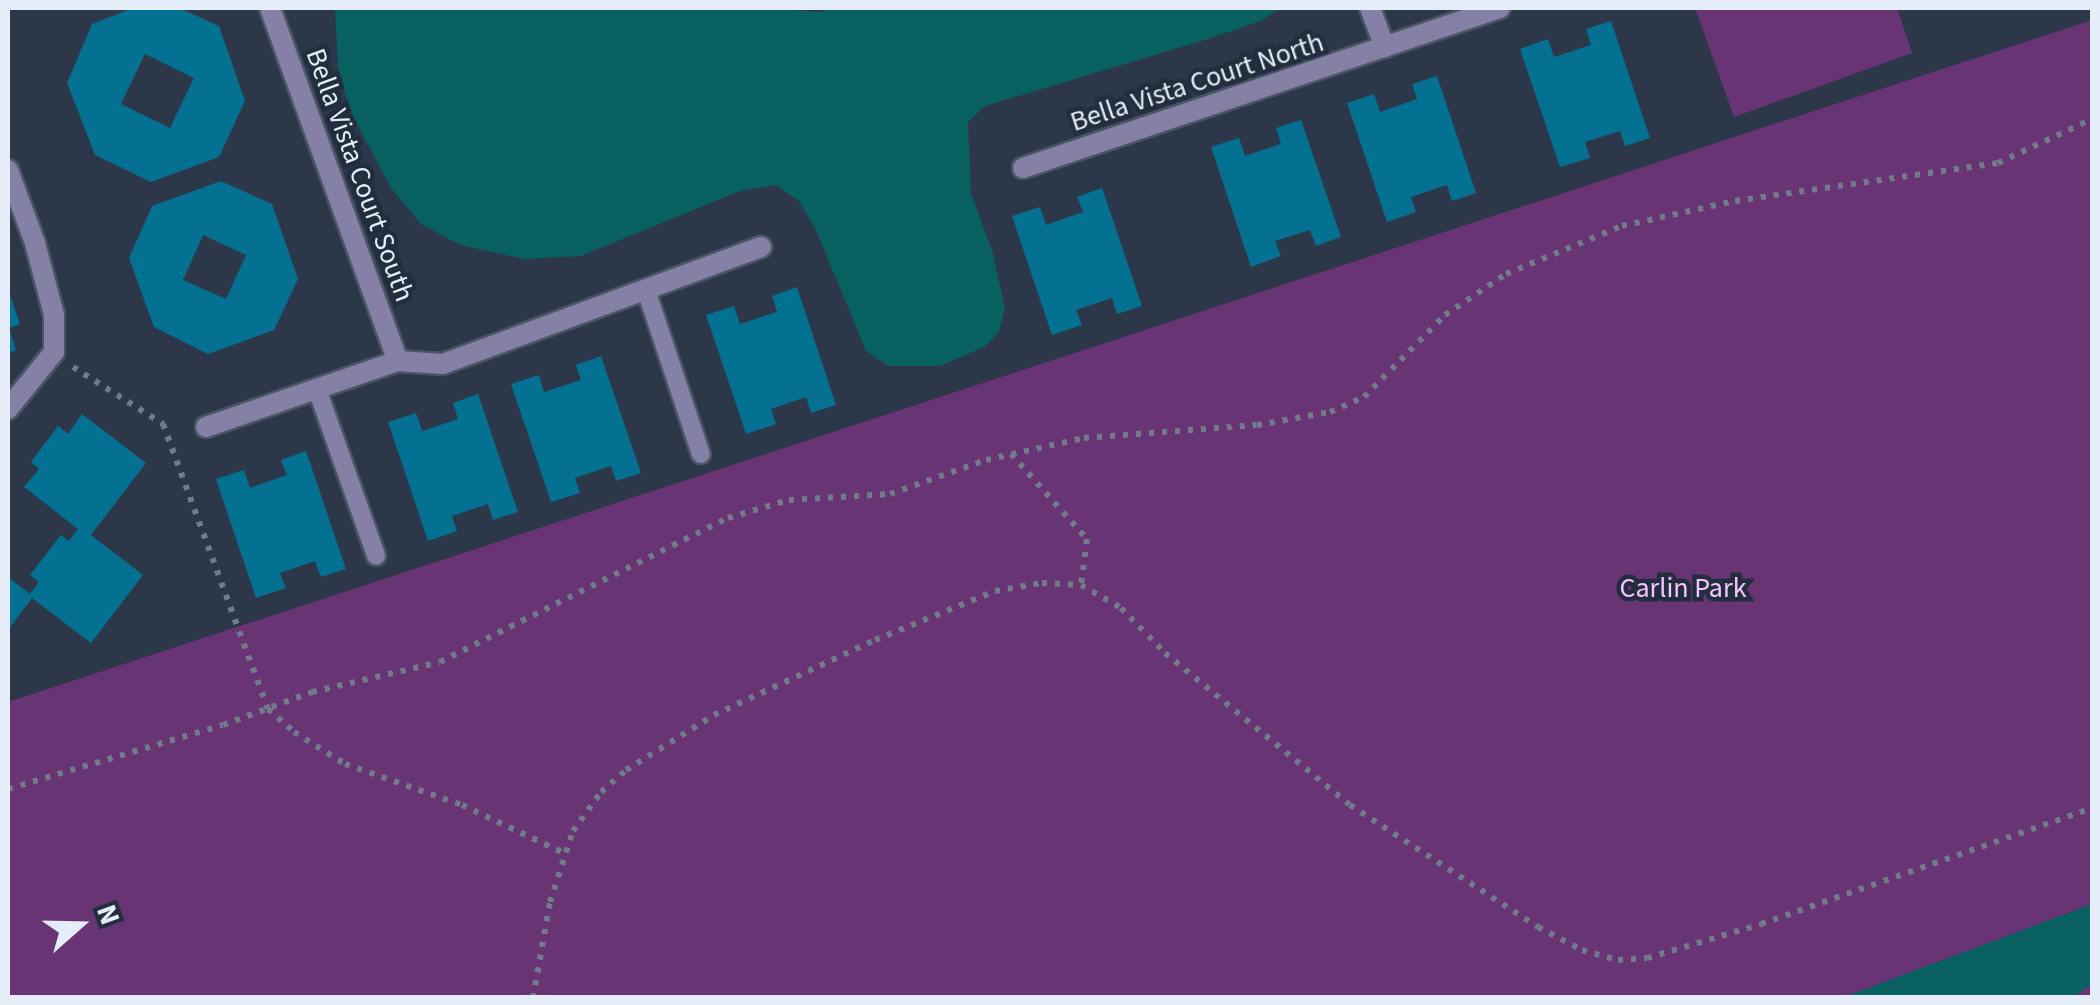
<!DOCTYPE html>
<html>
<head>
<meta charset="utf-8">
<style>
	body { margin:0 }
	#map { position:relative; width:2100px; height:1005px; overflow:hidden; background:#2c3749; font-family:"Source Sans 3",sans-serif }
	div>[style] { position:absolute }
	.green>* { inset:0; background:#683473 }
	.water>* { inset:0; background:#086061 }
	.building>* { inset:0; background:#047192 }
	.path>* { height:6px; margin-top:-3px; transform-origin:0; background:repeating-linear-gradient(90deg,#717b8a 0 5px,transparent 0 13px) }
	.roads { filter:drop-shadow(2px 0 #4a5465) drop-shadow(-2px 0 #4a5465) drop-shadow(0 2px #4a5465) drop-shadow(0 -2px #4a5465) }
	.lane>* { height:18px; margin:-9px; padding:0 9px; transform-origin:9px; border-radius:9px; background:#8581a6 }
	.street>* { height:20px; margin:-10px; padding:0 10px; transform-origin:10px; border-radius:10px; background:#8581a6 }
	span { translate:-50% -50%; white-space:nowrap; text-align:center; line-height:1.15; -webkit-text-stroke:9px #222d3e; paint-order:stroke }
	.street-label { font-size:28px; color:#e5edf8 }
	.park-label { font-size:28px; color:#f4c5fe }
	.frame { position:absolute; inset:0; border:10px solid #e5edf8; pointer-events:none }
	.north { position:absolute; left:30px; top:875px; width:100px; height:100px; -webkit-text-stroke:8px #222d3e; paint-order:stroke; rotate:70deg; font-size:28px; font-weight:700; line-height:40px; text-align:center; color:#e5edf8 }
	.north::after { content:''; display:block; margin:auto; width:35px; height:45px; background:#e5edf8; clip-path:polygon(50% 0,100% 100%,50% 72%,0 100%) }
</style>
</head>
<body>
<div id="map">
	<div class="green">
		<div style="clip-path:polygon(1695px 8px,1897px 8px,1912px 53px,1734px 117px)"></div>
		<div style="clip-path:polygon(2092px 20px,2092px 997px,8px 997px,8px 702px)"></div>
	</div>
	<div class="water">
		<div style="clip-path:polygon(761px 8px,820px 12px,830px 8px,1280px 8px,1263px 20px,1208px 39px,985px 106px,968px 122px,971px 193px,993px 254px,1005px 308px,999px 332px,984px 347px,940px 366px,888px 366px,866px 351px,816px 230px,799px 201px,776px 185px,740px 191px,581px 256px,524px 259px,460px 245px,421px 224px,391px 188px,350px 111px,338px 68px,335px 8px)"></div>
		<div style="clip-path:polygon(2092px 904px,2092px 984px,2074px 997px,1844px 997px)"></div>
	</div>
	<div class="building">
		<div style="clip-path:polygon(evenodd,133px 8px,179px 8px,219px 26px,245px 101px,219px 157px,151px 182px,95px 155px,67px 83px,92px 24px,133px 8px,145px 54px,194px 78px,170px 128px,121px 104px,145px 54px)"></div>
		<div style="clip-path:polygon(1611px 21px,1650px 138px,1625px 146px,1620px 131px,1585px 142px,1590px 158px,1560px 167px,1520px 49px,1548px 39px,1554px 57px,1591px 45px,1586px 29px)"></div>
		<div style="clip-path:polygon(1437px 76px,1476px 193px,1452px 201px,1447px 185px,1411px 197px,1416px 212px,1387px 222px,1347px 103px,1374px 94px,1380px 112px,1417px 99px,1412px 84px)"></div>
		<div style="clip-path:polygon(1301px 120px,1341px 237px,1316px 246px,1310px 230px,1275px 241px,1281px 256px,1251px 267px,1211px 147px,1239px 138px,1245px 156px,1281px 144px,1276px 128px)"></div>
		<div style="clip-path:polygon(evenodd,221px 181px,272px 204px,298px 279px,274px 330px,208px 354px,154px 327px,129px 258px,152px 206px,221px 181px,203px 235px,246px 255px,226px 299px,183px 280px,203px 235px)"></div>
		<div style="clip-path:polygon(1102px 188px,1142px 306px,1117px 314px,1112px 298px,1076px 310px,1082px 325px,1052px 335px,1012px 216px,1040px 207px,1046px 225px,1083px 212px,1077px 197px)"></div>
		<div style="clip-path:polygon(797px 287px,836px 405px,811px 413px,806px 397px,771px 409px,776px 424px,746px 434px,706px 315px,734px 306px,740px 324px,777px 312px,772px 296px)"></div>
		<div style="clip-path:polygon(8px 289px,20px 324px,9px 328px,16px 350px,8px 353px)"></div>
		<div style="clip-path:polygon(601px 356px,641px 473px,616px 481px,611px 466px,575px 478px,580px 493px,551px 502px,511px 384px,539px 375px,544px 392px,581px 380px,576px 365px)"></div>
		<div style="clip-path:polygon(478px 394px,518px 512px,493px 520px,488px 504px,452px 516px,457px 531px,428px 541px,388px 422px,416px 413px,422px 431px,458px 419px,453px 403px)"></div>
		<div style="clip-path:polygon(82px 414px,146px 463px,91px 535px,143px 575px,91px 643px,32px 598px,8px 630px,8px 577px,30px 594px,39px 582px,30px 575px,61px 535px,69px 541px,78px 529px,24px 487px,39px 469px,31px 462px,58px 426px,68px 434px)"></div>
		<div style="clip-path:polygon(306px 451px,346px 569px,321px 577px,315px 561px,280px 573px,286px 588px,256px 598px,216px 479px,244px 470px,250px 488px,287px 475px,281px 460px)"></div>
	</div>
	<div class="path">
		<div style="left:73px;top:367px;width:107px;rotate:32.3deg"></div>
		<div style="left:163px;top:424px;width:304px;rotate:69.8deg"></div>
		<div style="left:268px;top:709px;width:35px;rotate:41deg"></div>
		<div style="left:294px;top:732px;width:60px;rotate:32.1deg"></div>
		<div style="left:345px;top:764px;width:124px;rotate:19.3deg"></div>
		<div style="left:462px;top:805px;width:115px;rotate:25.2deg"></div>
		<div style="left:1011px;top:454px;width:114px;rotate:48.2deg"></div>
		<div style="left:1087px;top:539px;width:46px;rotate:97.4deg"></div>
		<div style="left:8px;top:789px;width:224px;rotate:-16.6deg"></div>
		<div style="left:223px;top:725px;width:95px;rotate:-20.3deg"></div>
		<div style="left:312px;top:692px;width:131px;rotate:-13.2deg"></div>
		<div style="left:440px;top:662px;width:322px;rotate:-26.6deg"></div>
		<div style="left:728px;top:518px;width:64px;rotate:-16.4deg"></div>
		<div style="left:789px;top:500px;width:101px;rotate:-3.4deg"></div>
		<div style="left:890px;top:494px;width:102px;rotate:-19.5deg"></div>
		<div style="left:986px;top:460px;width:100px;rotate:-12.7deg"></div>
		<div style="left:1084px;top:438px;width:173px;rotate:-4.3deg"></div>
		<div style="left:1257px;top:425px;width:74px;rotate:-10.1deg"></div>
		<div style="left:1330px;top:412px;width:37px;rotate:-24deg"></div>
		<div style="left:1364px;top:397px;width:115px;rotate:-45.4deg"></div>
		<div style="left:1445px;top:315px;width:73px;rotate:-33.9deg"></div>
		<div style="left:1506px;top:274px;width:126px;rotate:-22.5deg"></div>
		<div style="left:1622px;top:226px;width:116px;rotate:-12.5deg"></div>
		<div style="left:1735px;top:201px;width:266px;rotate:-8.2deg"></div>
		<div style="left:1998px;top:163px;width:104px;rotate:-25.1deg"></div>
		<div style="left:533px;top:998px;width:97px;rotate:-80deg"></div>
		<div style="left:550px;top:902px;width:75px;rotate:-72.1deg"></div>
		<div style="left:573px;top:831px;width:48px;rotate:-54.3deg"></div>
		<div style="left:601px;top:792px;width:33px;rotate:-41deg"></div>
		<div style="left:626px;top:770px;width:104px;rotate:-32deg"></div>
		<div style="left:714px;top:715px;width:178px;rotate:-25deg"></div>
		<div style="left:875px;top:640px;width:130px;rotate:-22.2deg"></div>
		<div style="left:995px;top:591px;width:48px;rotate:-9.7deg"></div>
		<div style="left:1042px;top:583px;width:39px;rotate:3deg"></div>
		<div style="left:1081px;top:585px;width:46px;rotate:29.9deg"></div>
		<div style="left:1121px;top:608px;width:63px;rotate:45.6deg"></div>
		<div style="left:1165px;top:653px;width:239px;rotate:39.4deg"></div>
		<div style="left:1350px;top:805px;width:224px;rotate:33deg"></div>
		<div style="left:1538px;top:927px;width:50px;rotate:27.6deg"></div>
		<div style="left:1582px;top:950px;width:37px;rotate:16deg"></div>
		<div style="left:1618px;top:960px;width:29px;rotate:-4deg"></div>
		<div style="left:1647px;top:958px;width:119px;rotate:-16.6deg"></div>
		<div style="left:1761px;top:924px;width:351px;rotate:-19.3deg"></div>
	</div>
	<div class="roads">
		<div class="lane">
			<div style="left:646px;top:290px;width:173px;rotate:71.5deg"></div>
			<div style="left:317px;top:389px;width:177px;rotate:70.5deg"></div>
		</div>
		<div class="street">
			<div style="left:270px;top:8px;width:375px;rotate:70.1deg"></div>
			<div style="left:1370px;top:8px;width:42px;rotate:69deg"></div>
			<div style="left:1023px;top:168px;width:503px;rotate:-18.54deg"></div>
			<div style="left:8px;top:170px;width:78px;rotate:69.7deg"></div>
			<div style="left:35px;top:243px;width:74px;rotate:75.2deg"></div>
			<div style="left:54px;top:315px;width:37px;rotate:90deg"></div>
			<div style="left:54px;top:352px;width:73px;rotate:128.9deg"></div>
			<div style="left:206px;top:427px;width:203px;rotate:-19deg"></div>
			<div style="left:398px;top:361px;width:45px;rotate:3.8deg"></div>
			<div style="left:443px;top:364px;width:339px;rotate:-20.2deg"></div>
		</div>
	</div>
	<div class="street-label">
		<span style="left:1197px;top:82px;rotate:-18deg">Bella Vista Court North</span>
		<span style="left:360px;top:175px;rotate:70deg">Bella Vista Court South</span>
	</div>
	<div class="park-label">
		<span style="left:1683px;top:588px">Carlin Park</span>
	</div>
	<div class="frame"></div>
	<div class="north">N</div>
</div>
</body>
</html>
